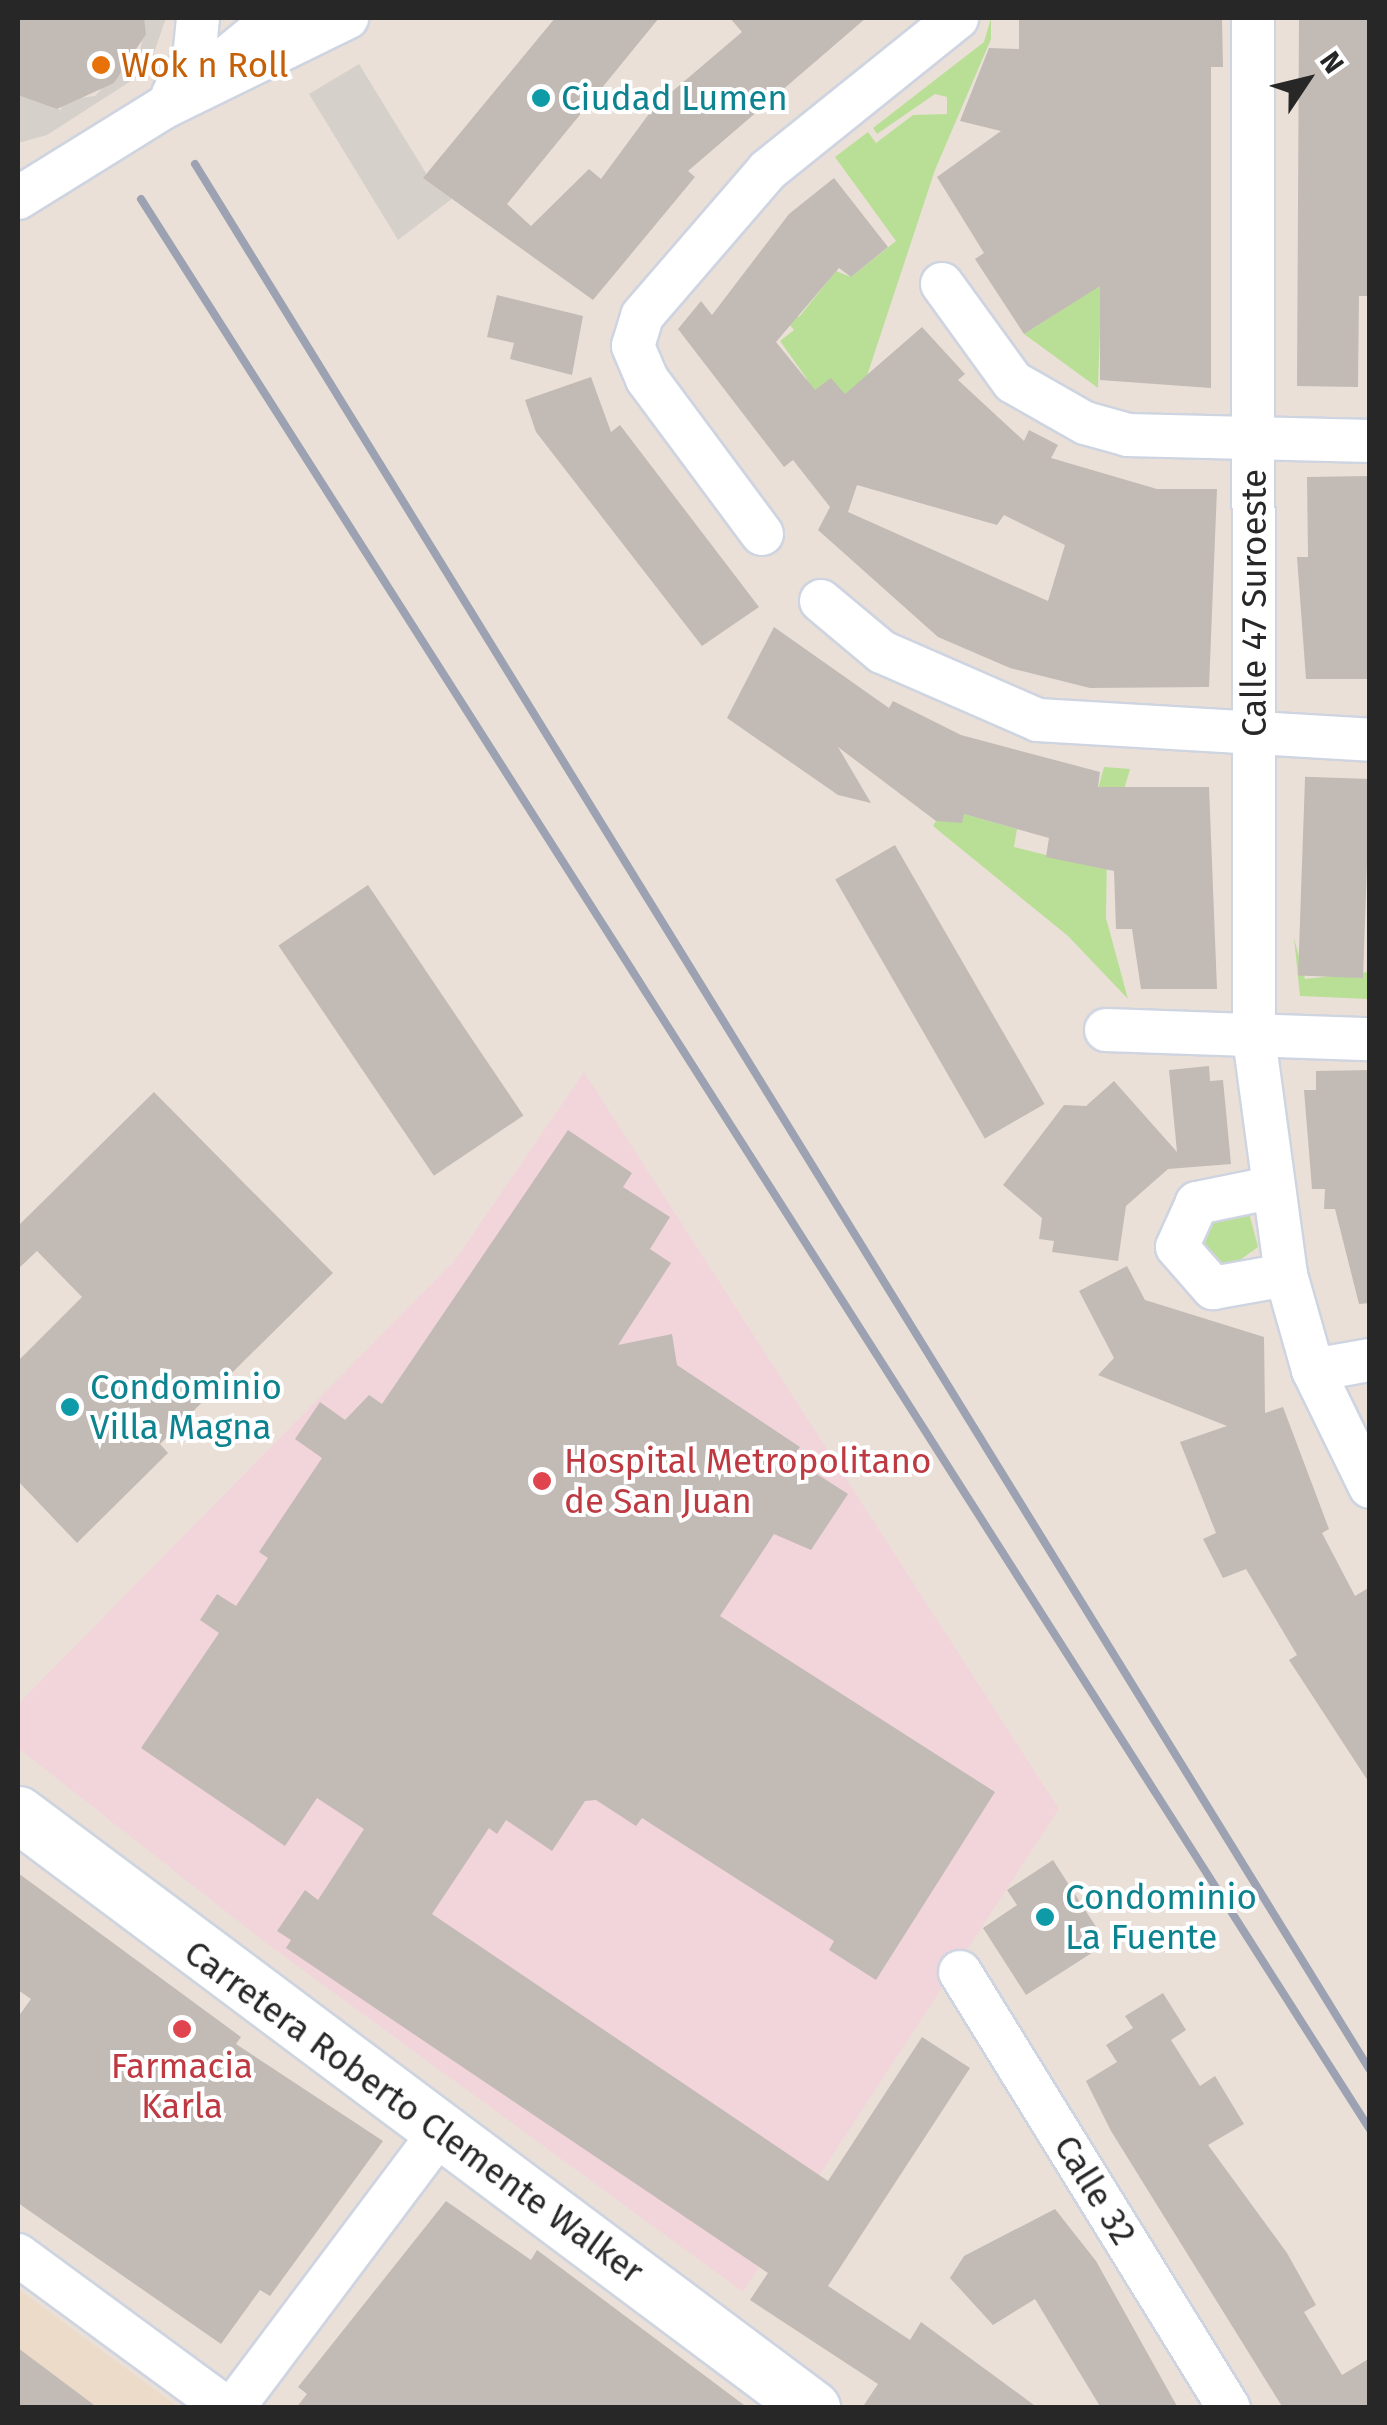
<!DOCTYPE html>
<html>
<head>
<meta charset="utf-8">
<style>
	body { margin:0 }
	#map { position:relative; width:1387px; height:2425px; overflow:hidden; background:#eae0d8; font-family:"Fira Sans",sans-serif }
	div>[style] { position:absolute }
	.education>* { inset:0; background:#ebdbc8 }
	.medical>* { inset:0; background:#f1d5da }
	.green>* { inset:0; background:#b9df96 }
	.plaza>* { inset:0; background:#d6d0cb }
	.building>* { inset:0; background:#c2bab5; transform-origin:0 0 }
	.roads { filter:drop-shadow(2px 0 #ced4e0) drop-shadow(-2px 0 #ced4e0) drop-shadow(0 2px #ced4e0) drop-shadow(0 -2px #ced4e0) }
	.street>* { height:42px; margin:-21px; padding:0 21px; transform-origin:21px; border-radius:21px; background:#fff }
	.secondary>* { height:55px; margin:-27.5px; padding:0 27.5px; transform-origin:27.5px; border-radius:27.5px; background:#fff }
	.rail>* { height:8px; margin:-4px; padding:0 4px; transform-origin:4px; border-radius:4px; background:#9ca2b1 }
	.dots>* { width:28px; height:28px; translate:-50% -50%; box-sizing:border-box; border:5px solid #fff; border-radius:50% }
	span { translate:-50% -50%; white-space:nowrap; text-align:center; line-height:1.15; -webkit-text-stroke:8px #fff; paint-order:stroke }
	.food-label { font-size:35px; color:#c56008 }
	.left { translate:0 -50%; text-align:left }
	.culture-label { font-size:35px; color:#0d838f }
	.street-label { font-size:35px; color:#272727 }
	.health-label { font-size:35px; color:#be3a42 }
	.frame { position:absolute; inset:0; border:20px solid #272727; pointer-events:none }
	.north { position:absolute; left:1257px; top:30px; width:100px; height:100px; -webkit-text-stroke:8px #fff; paint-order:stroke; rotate:55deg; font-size:28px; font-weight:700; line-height:40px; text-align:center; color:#272727 }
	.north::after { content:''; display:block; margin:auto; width:35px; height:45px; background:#272727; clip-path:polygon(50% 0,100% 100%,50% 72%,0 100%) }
</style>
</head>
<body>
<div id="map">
	<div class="education">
		<div style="clip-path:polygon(18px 2289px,178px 2407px,18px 2407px)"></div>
	</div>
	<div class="medical">
		<div style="clip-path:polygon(584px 1072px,1059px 1809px,743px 2292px,266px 1943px,18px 1748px,18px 1704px,456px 1259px)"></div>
	</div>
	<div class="green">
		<div style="clip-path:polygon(991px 18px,991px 39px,935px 170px,856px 409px,761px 429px,754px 419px,807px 379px,780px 341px,794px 330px,774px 307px,779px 302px,799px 317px,836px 271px,851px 277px,896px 241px,835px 157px,868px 132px,876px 143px,913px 115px,947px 114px,947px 97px,935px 94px,877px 134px,873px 128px,984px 42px)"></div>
		<div style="clip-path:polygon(1126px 67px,1100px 330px,1098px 388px,1024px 334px,1077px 300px)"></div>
		<div style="clip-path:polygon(1104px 767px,1130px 769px,1107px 848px,1106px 918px,1128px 999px,1068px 936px,933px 826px,939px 816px,964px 814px,1017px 829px,1014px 847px,1078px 863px)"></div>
		<div style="clip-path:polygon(1294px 938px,1305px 979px,1369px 972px,1369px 999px,1300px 996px)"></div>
		<div style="clip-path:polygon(1248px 1209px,1258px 1247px,1226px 1270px,1192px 1238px,1196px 1225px)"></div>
	</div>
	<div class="plaza">
		<div style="clip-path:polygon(144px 18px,166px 18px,148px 70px,47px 135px,18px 143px,18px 94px,61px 110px,62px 100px,95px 96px,131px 55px,140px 57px)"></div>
		<div style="clip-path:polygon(359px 64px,432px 183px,453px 198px,398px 240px,309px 94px)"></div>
	</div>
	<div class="building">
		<div style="clip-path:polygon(18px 18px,144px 18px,146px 34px,114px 83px,57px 109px,18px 95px)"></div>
		<div style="clip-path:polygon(555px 18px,659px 18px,507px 204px,531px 226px,589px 169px,601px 179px,654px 107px,742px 32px,730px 18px,866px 18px,688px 171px,695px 177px,593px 300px,423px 178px)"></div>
		<div style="clip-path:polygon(1019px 18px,1222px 18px,1223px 67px,1211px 67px,1211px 388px,1100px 380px,1100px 286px,1024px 334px,975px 259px,984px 253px,937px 177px,1001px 131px,960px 121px,989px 48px,1019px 49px)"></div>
		<div style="clip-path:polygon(1299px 18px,1370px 18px,1370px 296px,1359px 296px,1358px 387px,1297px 386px)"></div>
		<div style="clip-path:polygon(evenodd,834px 178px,888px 247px,851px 277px,839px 268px,776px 342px,815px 390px,831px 378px,845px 394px,922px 327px,965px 374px,958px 380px,1024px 441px,1029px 430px,1058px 445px,1051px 458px,1157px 489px,1217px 489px,1209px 687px,1090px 688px,1010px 668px,938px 637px,818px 530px,830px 507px,793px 460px,784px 467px,678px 329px,701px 301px,712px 315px,789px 214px,834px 178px,857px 485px,997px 525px,1004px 515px,1065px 545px,1048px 601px,848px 512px,857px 485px)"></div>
		<div style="clip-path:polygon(497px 295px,583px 316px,572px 375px,510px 359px,514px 343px,487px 337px)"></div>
		<div style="clip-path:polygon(591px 377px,611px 432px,620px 425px,759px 607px,702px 646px,536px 432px,525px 400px)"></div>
		<div style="clip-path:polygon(1370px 476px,1370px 679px,1306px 679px,1297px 557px,1308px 557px,1307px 477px)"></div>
		<div style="clip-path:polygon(774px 627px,889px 708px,893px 701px,961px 735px,1100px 772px,1098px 787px,1209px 787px,1217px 989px,1141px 989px,1132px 929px,1116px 929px,1114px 871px,1046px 857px,1049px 838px,964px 814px,962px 823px,936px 821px,838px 747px,871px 803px,838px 795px,727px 718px)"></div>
		<div style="left:1370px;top:779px;width:199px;height:65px;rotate:92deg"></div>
		<div style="left:895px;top:845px;width:299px;height:69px;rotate:60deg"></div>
		<div style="left:368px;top:885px;width:278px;height:108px;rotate:56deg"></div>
		<div style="clip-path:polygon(1209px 1066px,1210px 1081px,1223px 1080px,1231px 1164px,1168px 1169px,1126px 1206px,1118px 1261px,1052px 1252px,1054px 1241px,1039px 1239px,1042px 1218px,1003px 1185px,1064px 1105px,1086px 1106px,1114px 1081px,1177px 1152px,1169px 1070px)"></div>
		<div style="clip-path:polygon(1370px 1070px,1370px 1303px,1359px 1304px,1335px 1209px,1324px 1209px,1325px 1189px,1312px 1189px,1304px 1090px,1316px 1090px,1316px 1071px)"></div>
		<div style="clip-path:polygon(154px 1092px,333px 1273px,160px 1444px,168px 1453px,77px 1543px,18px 1481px,18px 1361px,82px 1297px,37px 1251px,18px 1269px,18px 1226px)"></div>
		<div style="clip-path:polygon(568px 1130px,632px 1173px,623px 1187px,670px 1217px,650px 1249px,671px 1263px,618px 1345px,672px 1334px,677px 1365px,800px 1447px,792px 1458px,848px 1494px,811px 1550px,774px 1534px,720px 1616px,995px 1792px,876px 1980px,829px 1950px,834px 1941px,642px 1818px,636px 1826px,596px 1800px,585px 1801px,552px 1851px,506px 1820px,497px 1834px,489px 1828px,432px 1914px,828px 2181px,922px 2037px,970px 2068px,828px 2286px,910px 2340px,921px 2322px,1038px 2408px,862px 2408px,878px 2384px,750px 2300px,768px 2273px,286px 1948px,291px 1940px,277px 1931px,305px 1890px,318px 1900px,364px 1829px,317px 1798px,285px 1846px,141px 1748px,219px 1633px,200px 1620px,217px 1594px,236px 1606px,268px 1558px,259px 1552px,322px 1458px,295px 1439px,320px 1402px,345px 1420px,369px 1395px,382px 1404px)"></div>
		<div style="clip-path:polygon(1127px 1266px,1145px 1300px,1264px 1337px,1265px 1413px,1283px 1407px,1329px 1529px,1322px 1533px,1355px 1596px,1370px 1587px,1370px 1784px,1289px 1660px,1297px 1655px,1246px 1569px,1223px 1578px,1203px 1539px,1216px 1533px,1180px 1442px,1227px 1426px,1098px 1375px,1114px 1358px,1079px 1291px)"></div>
		<div style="clip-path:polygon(1053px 1860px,1100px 1933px,1098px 1949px,1026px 1995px,983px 1928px,1017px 1905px,1007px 1890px)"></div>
		<div style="clip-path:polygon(18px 1873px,241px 2037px,236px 2044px,383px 2141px,270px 2296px,260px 2290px,221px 2344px,18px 2203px,18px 2017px,31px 1999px,18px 1990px)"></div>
		<div style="clip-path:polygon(1163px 1993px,1186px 2030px,1171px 2040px,1200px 2086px,1215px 2076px,1244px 2124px,1208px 2145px,1287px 2253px,1316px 2305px,1304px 2312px,1342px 2375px,1370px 2358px,1370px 2408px,1283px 2408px,1111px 2131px,1086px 2081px,1117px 2062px,1106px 2045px,1133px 2028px,1125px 2016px)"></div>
		<div style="clip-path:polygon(446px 2201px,531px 2260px,537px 2250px,748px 2408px,296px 2408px,307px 2394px,298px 2387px)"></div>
		<div style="clip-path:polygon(1055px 2209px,1096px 2261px,1178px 2408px,1101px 2408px,1035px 2299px,993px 2325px,950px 2278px,964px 2256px)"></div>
		<div style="clip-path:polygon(18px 2348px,98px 2408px,18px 2408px)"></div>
	</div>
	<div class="roads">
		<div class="street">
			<div style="left:1253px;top:18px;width:1020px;rotate:89.94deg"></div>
			<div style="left:1254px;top:1038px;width:239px;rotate:82.3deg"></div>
			<div style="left:1286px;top:1275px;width:99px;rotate:74.1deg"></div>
			<div style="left:1313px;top:1370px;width:130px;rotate:64deg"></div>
			<div style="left:213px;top:69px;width:80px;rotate:-39.4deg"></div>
			<div style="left:173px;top:94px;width:41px;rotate:-59deg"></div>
			<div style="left:194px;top:59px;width:41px;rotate:-84.4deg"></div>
			<div style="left:18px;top:198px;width:173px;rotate:-31.8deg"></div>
			<div style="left:165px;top:107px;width:203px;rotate:-26.1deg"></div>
			<div style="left:942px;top:284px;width:121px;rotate:54.1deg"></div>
			<div style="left:1013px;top:382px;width:83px;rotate:29.7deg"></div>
			<div style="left:1085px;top:423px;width:45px;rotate:15.6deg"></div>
			<div style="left:1128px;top:435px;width:242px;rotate:1.4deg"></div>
			<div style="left:762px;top:534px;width:193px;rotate:-126.6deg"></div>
			<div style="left:647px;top:379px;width:36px;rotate:-113deg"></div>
			<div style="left:633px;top:346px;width:31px;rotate:-73deg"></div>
			<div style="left:642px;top:316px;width:193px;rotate:-49.2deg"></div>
			<div style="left:768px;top:170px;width:243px;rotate:-38.8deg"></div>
			<div style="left:821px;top:601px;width:80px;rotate:39.9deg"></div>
			<div style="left:882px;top:652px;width:170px;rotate:23.6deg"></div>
			<div style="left:1038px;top:720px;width:333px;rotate:3.4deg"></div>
			<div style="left:1106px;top:1030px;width:264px;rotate:2deg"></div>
			<div style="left:1270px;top:1188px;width:75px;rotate:168.4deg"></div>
			<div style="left:1197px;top:1203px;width:48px;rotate:114.4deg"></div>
			<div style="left:1177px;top:1247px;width:55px;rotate:48.7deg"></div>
			<div style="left:1213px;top:1288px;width:74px;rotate:-10.1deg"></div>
			<div style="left:1313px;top:1370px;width:58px;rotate:-10deg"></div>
			<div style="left:960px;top:1972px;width:512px;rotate:58.33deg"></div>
			<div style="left:18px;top:2255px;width:258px;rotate:36.3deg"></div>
			<div style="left:233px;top:2408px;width:348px;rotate:-53.1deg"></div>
		</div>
		<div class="secondary">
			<div style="left:18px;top:1814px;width:992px;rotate:36.8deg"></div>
		</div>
	</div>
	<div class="rail">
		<div style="left:195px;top:164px;width:2239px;rotate:58.35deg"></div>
		<div style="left:141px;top:199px;width:2289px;rotate:57.52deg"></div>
	</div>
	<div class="dots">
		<div style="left:101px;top:65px;background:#e8710a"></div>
		<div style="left:541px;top:98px;background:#0f9aa8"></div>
		<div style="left:70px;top:1407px;background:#0f9aa8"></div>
		<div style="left:542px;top:1481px;background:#e0444e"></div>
		<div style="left:1045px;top:1917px;background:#0f9aa8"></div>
		<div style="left:182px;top:2029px;background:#e0444e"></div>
	</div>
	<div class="food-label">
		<span class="left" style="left:121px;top:65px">Wok n Roll</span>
	</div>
	<div class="culture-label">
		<span class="left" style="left:561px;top:98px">Ciudad Lumen</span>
		<span class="left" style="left:90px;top:1407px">Condominio<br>Villa Magna</span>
		<span class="left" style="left:1065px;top:1917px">Condominio<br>La Fuente</span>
	</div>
	<div class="street-label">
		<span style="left:1254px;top:603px;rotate:-90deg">Calle 47 Suroeste</span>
		<span style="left:414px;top:2112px;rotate:36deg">Carretera Roberto Clemente Walker</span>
		<span style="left:1095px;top:2190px;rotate:58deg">Calle 32</span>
	</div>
	<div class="health-label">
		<span class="left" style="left:564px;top:1481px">Hospital Metropolitano<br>de San Juan</span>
		<span style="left:182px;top:2086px">Farmacia<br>Karla</span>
	</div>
	<div class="frame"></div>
	<div class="north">N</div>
</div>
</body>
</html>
